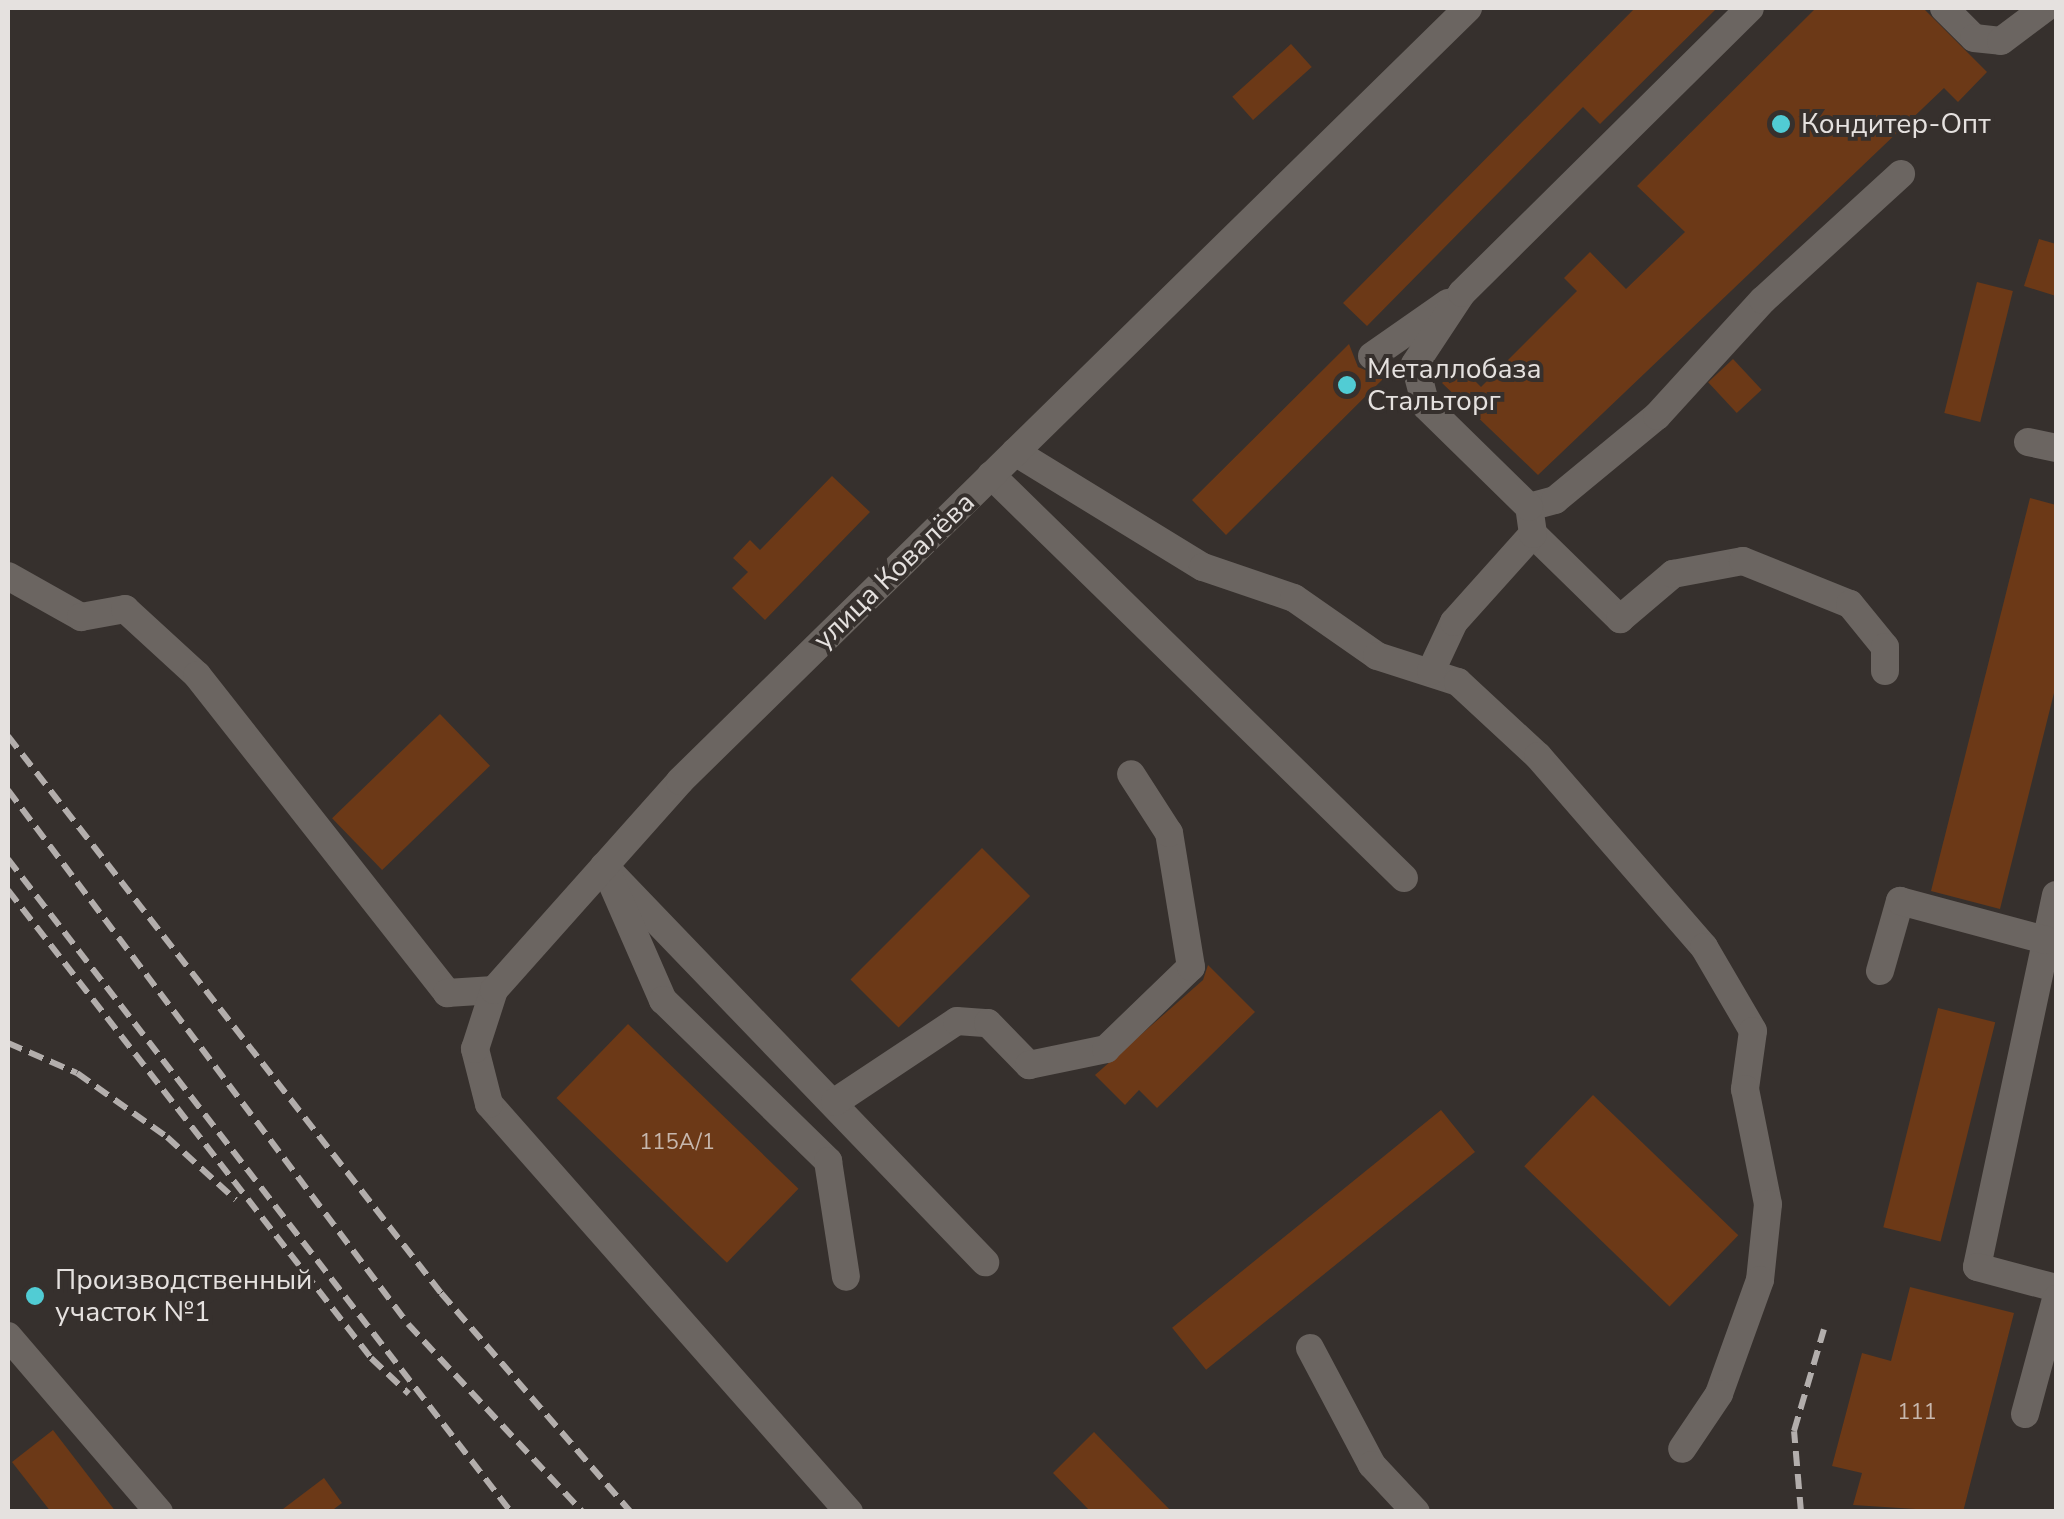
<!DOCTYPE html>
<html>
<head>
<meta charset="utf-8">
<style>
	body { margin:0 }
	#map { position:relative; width:2064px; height:1519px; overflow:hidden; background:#36302d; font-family:"Nunito Sans",sans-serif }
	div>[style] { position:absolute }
	.building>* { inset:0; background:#6c3917; transform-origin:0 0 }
	.minor>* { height:28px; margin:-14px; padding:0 14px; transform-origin:14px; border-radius:14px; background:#6b6561 }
	.rail>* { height:6px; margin-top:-3px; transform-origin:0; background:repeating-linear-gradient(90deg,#b3aeac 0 15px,transparent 0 23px) }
	.dots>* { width:28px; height:28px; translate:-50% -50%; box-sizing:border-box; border:5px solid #36302d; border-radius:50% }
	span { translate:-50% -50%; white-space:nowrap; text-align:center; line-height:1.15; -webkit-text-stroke:8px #36302d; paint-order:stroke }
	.number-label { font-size:22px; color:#c7b7ad }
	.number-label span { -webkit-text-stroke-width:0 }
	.poi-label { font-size:28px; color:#e5e1df }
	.left { translate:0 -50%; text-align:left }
	.street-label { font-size:28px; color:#e5e1df }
	.frame { position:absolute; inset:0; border:10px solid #e5e1df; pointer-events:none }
</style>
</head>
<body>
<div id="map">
	<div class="building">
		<div style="clip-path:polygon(1635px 8px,1717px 8px,1600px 124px,1583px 107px,1367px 326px,1343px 303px)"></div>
		<div style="clip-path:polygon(1816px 8px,1923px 8px,1987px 72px,1958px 102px,1944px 88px,1538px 475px,1442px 383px,1460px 366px,1481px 387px,1577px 291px,1564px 278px,1590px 252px,1626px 289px,1685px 232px,1637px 186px)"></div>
		<div style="left:1291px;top:44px;width:31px;height:79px;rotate:48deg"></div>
		<div style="clip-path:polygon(2039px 239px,2056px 244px,2056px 296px,2024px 286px)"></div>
		<div style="left:1977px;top:282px;width:37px;height:135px;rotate:14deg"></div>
		<div style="clip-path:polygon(1349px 344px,1358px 367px,1384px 378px,1226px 535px,1192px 500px)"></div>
		<div style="left:1733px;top:359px;width:42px;height:34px;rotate:47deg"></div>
		<div style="clip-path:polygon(832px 476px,870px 512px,765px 620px,732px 588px,748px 572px,733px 558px,750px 540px,760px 550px)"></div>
		<div style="clip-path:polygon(2030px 498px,2056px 505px,2056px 685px,2000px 909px,1931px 891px)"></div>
		<div style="left:440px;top:714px;width:72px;height:150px;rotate:46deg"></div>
		<div style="left:982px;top:848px;width:68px;height:186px;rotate:45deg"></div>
		<div style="clip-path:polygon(1208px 965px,1255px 1012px,1157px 1108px,1139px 1090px,1125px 1105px,1095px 1075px,1203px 980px)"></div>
		<div style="left:1938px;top:1008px;width:59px;height:226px;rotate:14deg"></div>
		<div style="left:628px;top:1024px;width:237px;height:103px;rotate:44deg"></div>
		<div style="left:1593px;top:1095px;width:202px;height:99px;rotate:44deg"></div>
		<div style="left:1441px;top:1110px;width:54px;height:346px;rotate:51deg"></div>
		<div style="clip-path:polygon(1910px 1287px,2014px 1313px,1963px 1512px,1853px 1505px,1862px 1473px,1832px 1466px,1862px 1353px,1891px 1361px)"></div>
		<div style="clip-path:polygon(53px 1430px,116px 1512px,51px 1512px,12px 1462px)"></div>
		<div style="clip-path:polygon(1094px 1432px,1172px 1512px,1091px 1512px,1053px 1473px)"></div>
		<div style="clip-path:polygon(324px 1478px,342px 1503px,330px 1512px,279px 1512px)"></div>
	</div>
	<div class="minor">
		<div style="left:1944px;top:8px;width:42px;rotate:45deg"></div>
		<div style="left:1974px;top:38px;width:27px;rotate:6deg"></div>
		<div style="left:2001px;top:41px;width:55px;rotate:-36.9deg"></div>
		<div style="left:1372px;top:356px;width:93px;rotate:-34.9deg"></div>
		<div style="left:2028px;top:442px;width:29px;rotate:12deg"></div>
		<div style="left:1015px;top:452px;width:220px;rotate:31.5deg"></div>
		<div style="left:1203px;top:567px;width:96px;rotate:18.8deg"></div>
		<div style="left:1294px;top:598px;width:101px;rotate:34.9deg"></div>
		<div style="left:1377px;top:656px;width:85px;rotate:17.8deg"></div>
		<div style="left:1458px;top:682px;width:109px;rotate:42.8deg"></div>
		<div style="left:1538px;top:756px;width:253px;rotate:49deg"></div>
		<div style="left:1704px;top:947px;width:97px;rotate:59.7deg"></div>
		<div style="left:1753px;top:1031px;width:59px;rotate:97.9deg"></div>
		<div style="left:1745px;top:1089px;width:117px;rotate:78.7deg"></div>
		<div style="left:1768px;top:1204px;width:76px;rotate:96deg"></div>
		<div style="left:1760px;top:1280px;width:121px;rotate:109.8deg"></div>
		<div style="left:1719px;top:1394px;width:66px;rotate:123.9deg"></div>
		<div style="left:991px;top:475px;width:577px;rotate:44.3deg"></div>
		<div style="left:1529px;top:507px;width:27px;rotate:-15deg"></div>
		<div style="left:1555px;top:500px;width:132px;rotate:-39.5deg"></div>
		<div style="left:1657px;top:416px;width:157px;rotate:-47.6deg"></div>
		<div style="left:1763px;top:300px;width:187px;rotate:-42.4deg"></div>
		<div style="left:1533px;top:534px;width:122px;rotate:44.3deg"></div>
		<div style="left:1620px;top:619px;width:70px;rotate:-40.3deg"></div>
		<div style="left:1673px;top:574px;width:71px;rotate:-10.5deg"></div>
		<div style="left:1743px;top:561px;width:115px;rotate:21.9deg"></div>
		<div style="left:1850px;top:604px;width:55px;rotate:50.9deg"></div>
		<div style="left:1885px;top:647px;width:24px;rotate:90deg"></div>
		<div style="left:8px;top:576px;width:84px;rotate:29.3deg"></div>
		<div style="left:81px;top:617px;width:45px;rotate:-10.3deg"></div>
		<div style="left:125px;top:609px;width:98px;rotate:42.5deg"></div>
		<div style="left:197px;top:675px;width:405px;rotate:51.8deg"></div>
		<div style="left:447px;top:993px;width:47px;rotate:-3.7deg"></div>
		<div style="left:1431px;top:671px;width:54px;rotate:-64.9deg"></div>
		<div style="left:1454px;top:622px;width:118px;rotate:-48.1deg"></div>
		<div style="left:1533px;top:534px;width:27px;rotate:-98deg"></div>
		<div style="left:1529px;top:507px;width:144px;rotate:-135.6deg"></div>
		<div style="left:1426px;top:406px;width:43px;rotate:-104.7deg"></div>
		<div style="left:1415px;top:364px;width:85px;rotate:-56.5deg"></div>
		<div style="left:1462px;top:293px;width:405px;rotate:-44.7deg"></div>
		<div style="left:604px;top:866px;width:550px;rotate:46.11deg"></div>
		<div style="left:607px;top:872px;width:140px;rotate:66.4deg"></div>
		<div style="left:663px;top:1000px;width:231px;rotate:44.3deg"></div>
		<div style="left:828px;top:1161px;width:117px;rotate:81.2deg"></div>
		<div style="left:2056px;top:895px;width:380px;rotate:102deg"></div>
		<div style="left:1977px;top:1267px;width:82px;rotate:14.9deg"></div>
		<div style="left:1880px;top:971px;width:73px;rotate:-74.1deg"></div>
		<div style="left:1900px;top:901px;width:151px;rotate:15deg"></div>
		<div style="left:835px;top:1102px;width:146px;rotate:-33.6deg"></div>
		<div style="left:957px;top:1021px;width:31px;rotate:4deg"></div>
		<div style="left:988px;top:1023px;width:59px;rotate:45.7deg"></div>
		<div style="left:1029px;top:1065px;width:79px;rotate:-11.7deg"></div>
		<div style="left:1106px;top:1049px;width:118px;rotate:-44deg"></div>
		<div style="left:1191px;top:967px;width:136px;rotate:-99.3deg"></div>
		<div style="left:1169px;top:833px;width:70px;rotate:-122.8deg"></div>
		<div style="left:8px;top:1336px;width:232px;rotate:49.4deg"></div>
		<div style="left:1310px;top:1348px;width:132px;rotate:62.1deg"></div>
		<div style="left:1372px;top:1465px;width:64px;rotate:46.9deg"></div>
		<div style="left:2025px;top:1414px;width:119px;rotate:-74.9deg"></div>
		<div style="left:849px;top:1512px;width:544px;rotate:-131.42deg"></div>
		<div style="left:489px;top:1104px;width:57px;rotate:-104.3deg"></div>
		<div style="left:475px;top:1049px;width:62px;rotate:-72.1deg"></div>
		<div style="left:494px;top:990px;width:280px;rotate:-48.3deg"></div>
		<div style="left:680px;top:781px;width:1104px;rotate:-44.45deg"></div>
	</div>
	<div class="rail">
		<div style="left:8px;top:736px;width:706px;rotate:52.14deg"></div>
		<div style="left:441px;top:1293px;width:290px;rotate:49.1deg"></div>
		<div style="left:8px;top:790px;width:667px;rotate:53.16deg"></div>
		<div style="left:408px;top:1324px;width:257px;rotate:47.1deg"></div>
		<div style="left:8px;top:859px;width:824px;rotate:52.39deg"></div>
		<div style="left:8px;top:890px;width:592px;rotate:52.2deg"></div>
		<div style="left:371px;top:1358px;width:52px;rotate:43.5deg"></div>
		<div style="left:8px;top:1043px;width:75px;rotate:23.5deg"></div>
		<div style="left:77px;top:1073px;width:110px;rotate:35.4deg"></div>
		<div style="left:167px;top:1137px;width:93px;rotate:42.4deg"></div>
		<div style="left:1801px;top:1512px;width:81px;rotate:-94.9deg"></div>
		<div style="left:1794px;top:1431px;width:106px;rotate:-73.6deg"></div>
	</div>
	<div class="dots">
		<div style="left:1781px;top:124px;background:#51ccd4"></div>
		<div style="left:1347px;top:385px;background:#51ccd4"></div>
		<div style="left:35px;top:1296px;background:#51ccd4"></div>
	</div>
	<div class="number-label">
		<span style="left:677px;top:1143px">115А/1</span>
		<span style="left:1917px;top:1413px">111</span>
	</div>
	<div class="poi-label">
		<span class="left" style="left:1801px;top:124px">Кондитер-Опт</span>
		<span class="left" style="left:1367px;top:385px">Металлобаза<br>Стальторг</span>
		<span class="left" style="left:55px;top:1296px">Производственный<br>участок №1</span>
	</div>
	<div class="street-label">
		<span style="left:894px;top:571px;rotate:-44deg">улица Ковалёва</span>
	</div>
	<div class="frame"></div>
</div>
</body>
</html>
